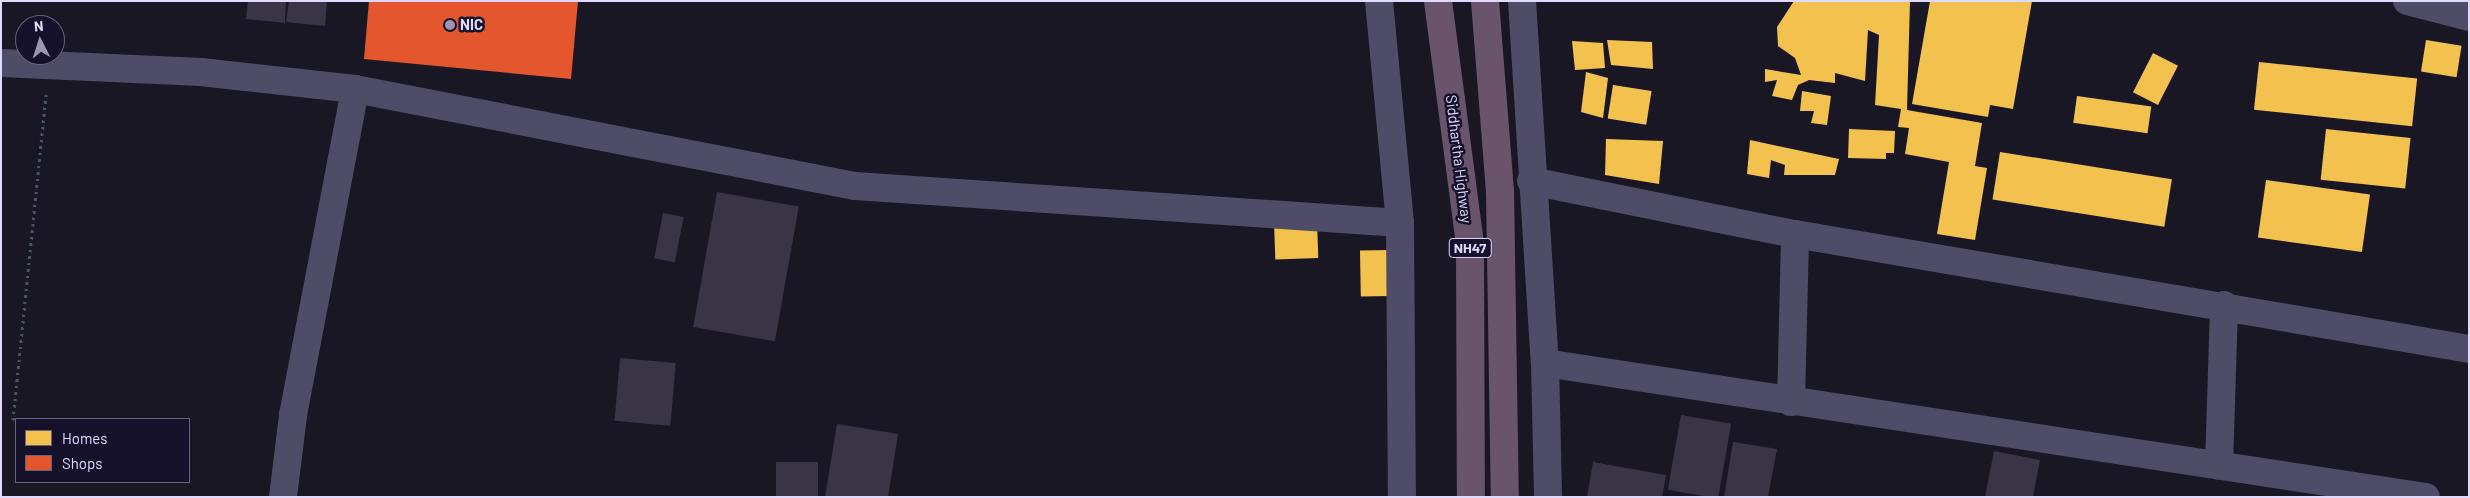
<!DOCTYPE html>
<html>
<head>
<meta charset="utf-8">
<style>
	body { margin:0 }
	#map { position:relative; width:2470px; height:498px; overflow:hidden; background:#1a1725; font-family:Barlow,sans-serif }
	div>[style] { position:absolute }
	.homes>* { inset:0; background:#f2c14e; transform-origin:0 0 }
	.shops>* { inset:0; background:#e4572e }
	.building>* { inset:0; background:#393546; transform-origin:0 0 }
	.path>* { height:3px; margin-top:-1.5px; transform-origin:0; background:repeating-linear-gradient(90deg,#495666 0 2.5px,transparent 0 6.5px) }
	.minor>* { height:28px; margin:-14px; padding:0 14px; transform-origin:14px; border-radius:14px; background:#4e4c66 }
	.highway>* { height:28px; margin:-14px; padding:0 14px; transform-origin:14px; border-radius:14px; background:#6a546c }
	.dots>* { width:14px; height:14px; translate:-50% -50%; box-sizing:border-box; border:2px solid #16112b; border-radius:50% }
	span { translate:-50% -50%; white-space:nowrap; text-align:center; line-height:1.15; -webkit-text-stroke:5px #16112b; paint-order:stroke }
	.shield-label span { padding:1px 4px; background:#16112b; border:1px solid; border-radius:4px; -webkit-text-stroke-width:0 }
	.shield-label { font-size:14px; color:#e0daff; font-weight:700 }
	.poi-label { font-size:15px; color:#e0daff; font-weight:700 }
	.left { translate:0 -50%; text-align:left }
	.street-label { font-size:15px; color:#e0daff }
	.frame { position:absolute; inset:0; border:2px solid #e0daff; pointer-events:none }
	.legend { position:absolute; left:15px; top:418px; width:175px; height:65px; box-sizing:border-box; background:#16112b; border:1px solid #676180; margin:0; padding:6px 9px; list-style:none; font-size:15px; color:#e0daff }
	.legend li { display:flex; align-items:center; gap:10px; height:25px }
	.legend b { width:25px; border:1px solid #676180 }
	.north { position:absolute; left:15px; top:15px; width:50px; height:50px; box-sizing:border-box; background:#16112b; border:1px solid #676180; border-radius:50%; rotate:355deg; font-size:14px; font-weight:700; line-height:20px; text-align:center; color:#e0daff }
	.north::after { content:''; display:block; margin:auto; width:18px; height:22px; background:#9b96b3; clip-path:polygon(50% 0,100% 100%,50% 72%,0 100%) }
</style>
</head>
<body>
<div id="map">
	<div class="homes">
		<div style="clip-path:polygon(1794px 1px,1910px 1px,1907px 110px,1982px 123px,1975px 166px,1987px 168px,1975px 240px,1937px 234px,1949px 162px,1905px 154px,1909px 128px,1898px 127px,1901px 109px,1875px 105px,1879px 35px,1868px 30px,1865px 81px,1835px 73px,1835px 83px,1809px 80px,1798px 85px,1792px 100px,1772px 96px,1777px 80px,1765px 82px,1765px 69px,1801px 75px,1795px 58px,1778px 46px,1777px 27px)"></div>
		<div style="clip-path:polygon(1930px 1px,2032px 1px,2013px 109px,1990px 105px,1988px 117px,1912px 104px)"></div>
		<div style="clip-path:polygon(1607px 40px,1652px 42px,1653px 69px,1611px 65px)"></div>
		<div style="left:2426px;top:40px;width:36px;height:32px;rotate:9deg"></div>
		<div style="clip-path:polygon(1572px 41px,1603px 43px,1605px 68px,1575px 70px)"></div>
		<div style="left:2153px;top:53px;width:28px;height:44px;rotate:27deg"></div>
		<div style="left:2259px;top:62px;width:159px;height:48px;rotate:6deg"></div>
		<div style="clip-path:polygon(1586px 72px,1608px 78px,1603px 118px,1581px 112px)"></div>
		<div style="left:1613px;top:85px;width:39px;height:34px;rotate:9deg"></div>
		<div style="clip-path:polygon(1802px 91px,1831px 96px,1827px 125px,1811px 123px,1814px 111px,1800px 111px)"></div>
		<div style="left:2077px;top:96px;width:75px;height:27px;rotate:8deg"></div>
		<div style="clip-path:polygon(1849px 129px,1895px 131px,1894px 153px,1886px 153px,1886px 159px,1848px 158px)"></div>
		<div style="left:2326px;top:129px;width:85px;height:51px;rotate:6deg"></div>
		<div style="clip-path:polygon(1606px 139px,1663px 141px,1659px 184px,1605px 175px)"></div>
		<div style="clip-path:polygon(1750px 140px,1839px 159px,1835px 175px,1784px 175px,1785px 165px,1771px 160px,1769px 178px,1747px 174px)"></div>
		<div style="left:2000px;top:152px;width:174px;height:48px;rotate:9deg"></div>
		<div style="left:2266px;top:180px;width:105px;height:58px;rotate:8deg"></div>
		<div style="left:1317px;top:221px;width:37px;height:43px;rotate:88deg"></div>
		<div style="left:1391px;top:250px;width:46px;height:31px;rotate:89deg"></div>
	</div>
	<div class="shops">
		<div style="clip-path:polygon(369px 1px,578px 1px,571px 79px,364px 59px)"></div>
	</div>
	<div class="building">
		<div style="clip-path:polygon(248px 1px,286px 1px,285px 23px,246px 19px)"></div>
		<div style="clip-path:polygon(289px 1px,327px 1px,325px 26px,286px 22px)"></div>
		<div style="left:717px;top:192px;width:83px;height:137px;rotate:10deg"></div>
		<div style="left:663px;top:213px;width:21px;height:46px;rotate:11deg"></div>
		<div style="left:620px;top:358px;width:56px;height:63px;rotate:5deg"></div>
		<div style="left:1681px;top:415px;width:51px;height:76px;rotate:10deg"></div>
		<div style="clip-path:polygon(837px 424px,898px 434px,888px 497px,825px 497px)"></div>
		<div style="clip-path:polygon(1733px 442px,1777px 449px,1768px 497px,1724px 497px)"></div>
		<div style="clip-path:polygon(1994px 451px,2040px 460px,2033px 497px,1985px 497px)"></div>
		<div style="left:776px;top:462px;width:42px;height:35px"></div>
		<div style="clip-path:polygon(1593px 462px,1666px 475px,1662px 497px,1587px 497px)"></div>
	</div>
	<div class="path">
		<div style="left:13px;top:420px;width:329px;rotate:-84.2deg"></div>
	</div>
	<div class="minor">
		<div style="left:1379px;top:1px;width:223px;rotate:84.6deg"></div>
		<div style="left:1400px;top:223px;width:274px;rotate:89.6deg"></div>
		<div style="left:1522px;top:1px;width:363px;rotate:86.4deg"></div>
		<div style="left:1545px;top:363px;width:134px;rotate:88.7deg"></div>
		<div style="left:2407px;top:1px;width:64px;rotate:14.5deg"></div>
		<div style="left:1px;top:63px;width:200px;rotate:2.6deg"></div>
		<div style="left:201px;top:72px;width:155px;rotate:6.3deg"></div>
		<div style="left:355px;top:89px;width:509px;rotate:10.98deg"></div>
		<div style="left:855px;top:186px;width:546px;rotate:3.88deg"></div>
		<div style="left:1531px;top:181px;width:269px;rotate:11.4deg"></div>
		<div style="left:1795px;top:234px;width:684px;rotate:9.68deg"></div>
		<div style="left:1545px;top:363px;width:891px;rotate:8.65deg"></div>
		<div style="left:1791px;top:402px;width:168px;rotate:-88.6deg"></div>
		<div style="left:2219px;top:466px;width:161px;rotate:-88.2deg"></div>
		<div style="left:283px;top:497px;width:83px;rotate:-83deg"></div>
		<div style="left:293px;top:415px;width:332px;rotate:-79.2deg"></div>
	</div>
	<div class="highway">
		<div style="left:1438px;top:1px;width:244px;rotate:82.5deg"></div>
		<div style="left:1470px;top:243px;width:254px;rotate:89.8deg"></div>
		<div style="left:1485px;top:1px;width:191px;rotate:85.5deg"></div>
		<div style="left:1500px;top:191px;width:306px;rotate:89.1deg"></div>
	</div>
	<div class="dots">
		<div style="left:450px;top:25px;background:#9b96b3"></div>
	</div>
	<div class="shield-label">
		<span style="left:1470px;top:248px">NH47</span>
	</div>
	<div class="poi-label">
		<span class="left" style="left:460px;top:25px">NIC</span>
	</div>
	<div class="street-label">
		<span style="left:1459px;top:159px;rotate:83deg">Siddhartha Highway</span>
	</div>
	<div class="frame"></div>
	<ul class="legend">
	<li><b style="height:14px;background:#f2c14e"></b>Homes</li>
	<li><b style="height:14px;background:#e4572e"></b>Shops</li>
	</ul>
	<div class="north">N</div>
</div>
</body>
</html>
